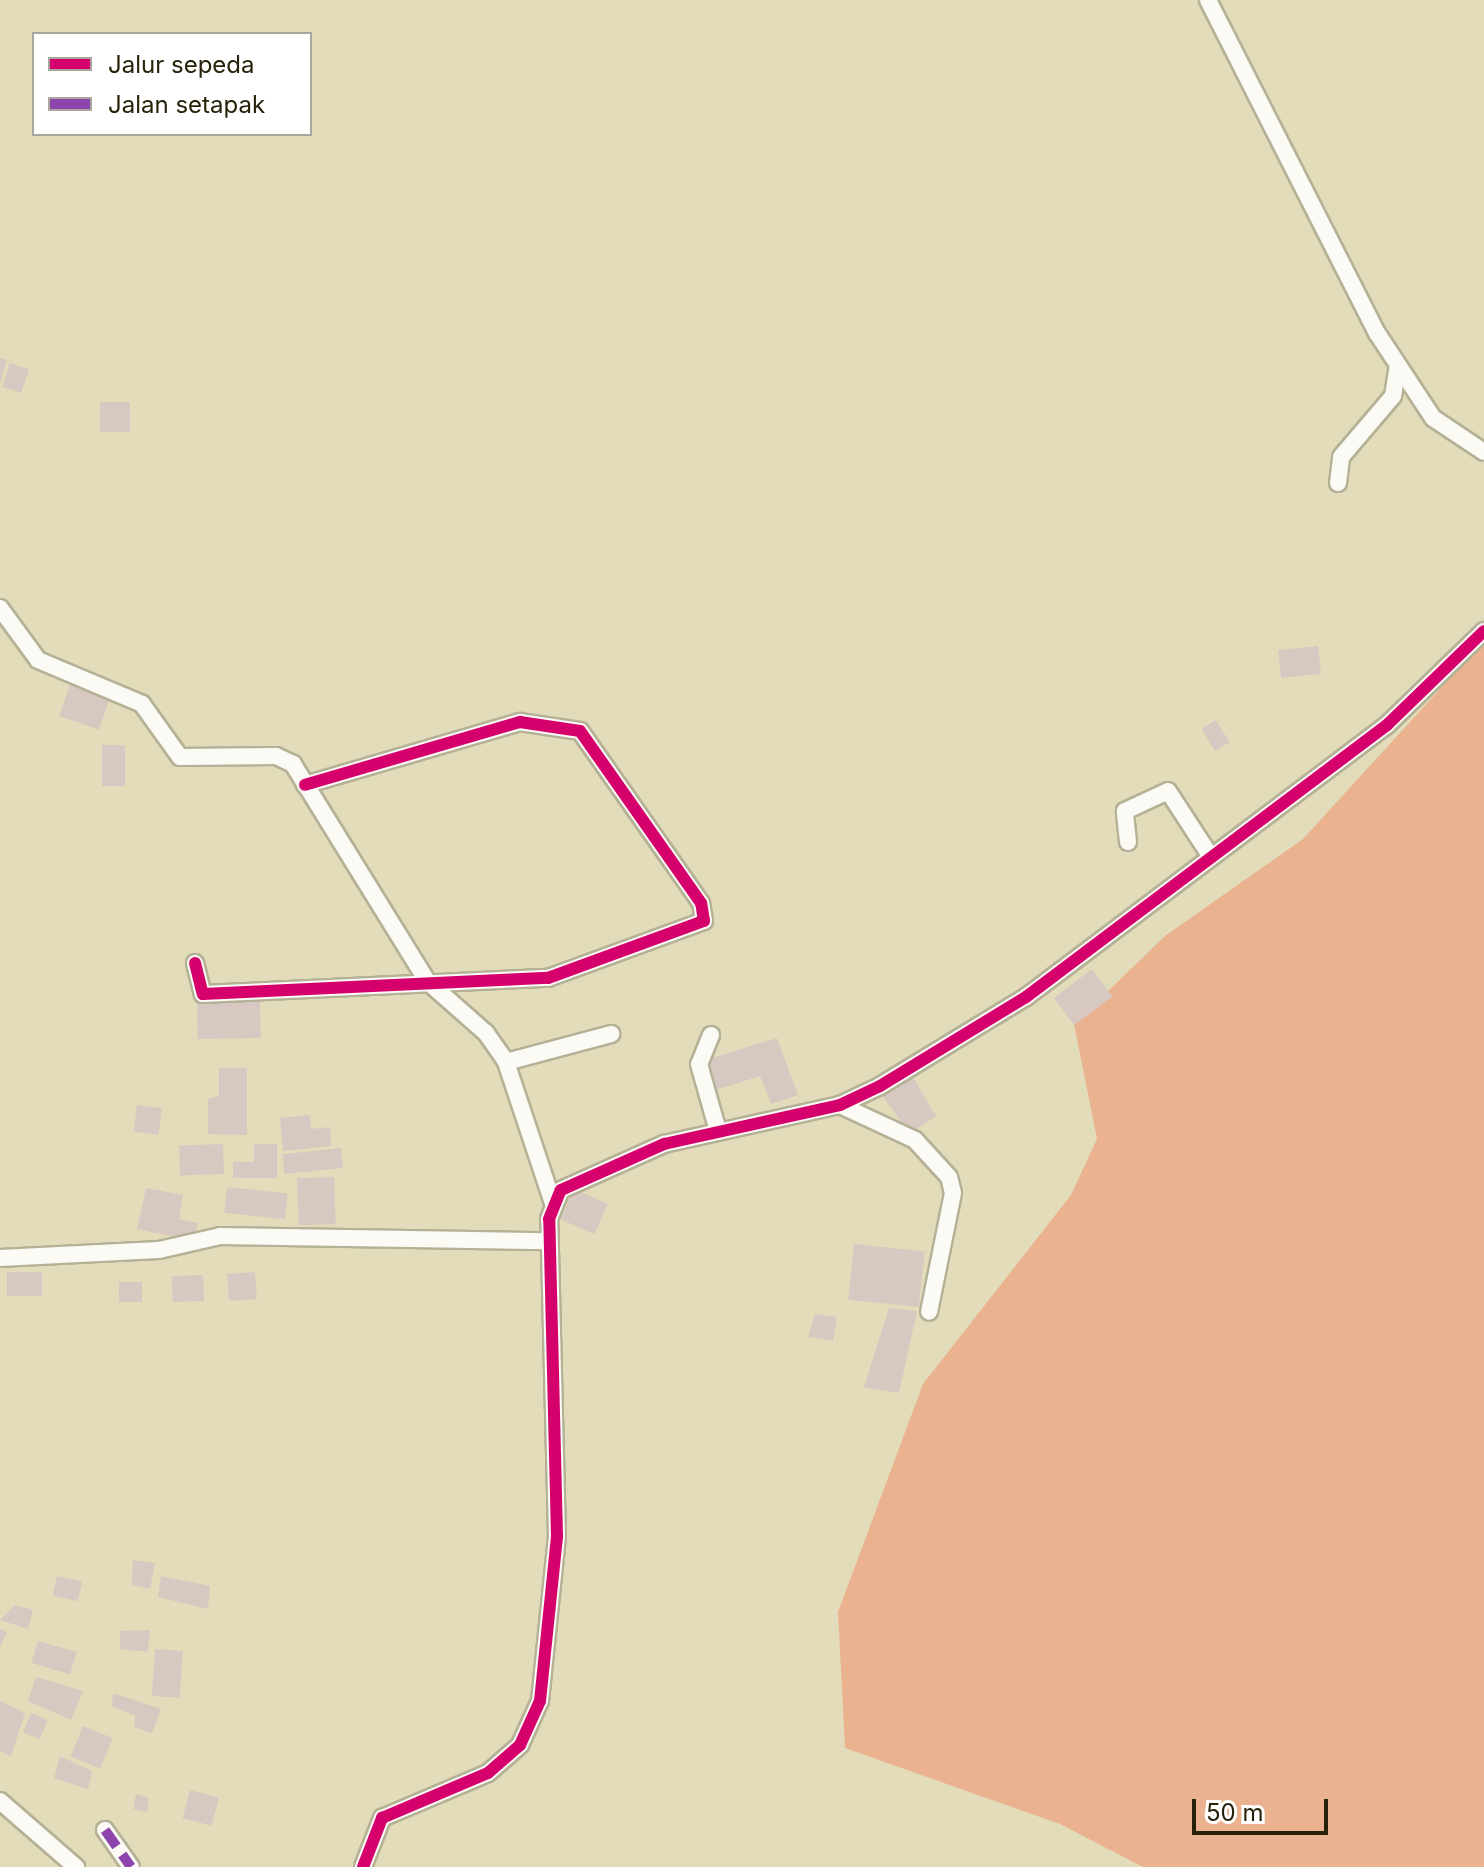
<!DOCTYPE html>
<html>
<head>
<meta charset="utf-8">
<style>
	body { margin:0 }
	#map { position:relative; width:1484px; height:1867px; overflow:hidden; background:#e2dcba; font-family:Inter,sans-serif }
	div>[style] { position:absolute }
	.forest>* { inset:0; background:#ebb28f }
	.building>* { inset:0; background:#d7c9c1; transform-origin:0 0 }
	.roads { filter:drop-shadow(2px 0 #b5b196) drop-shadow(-2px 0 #b5b196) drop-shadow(0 2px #b5b196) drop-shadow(0 -2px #b5b196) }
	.minor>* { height:16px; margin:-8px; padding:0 8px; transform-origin:8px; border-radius:8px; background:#fbfaf5 }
	.quiet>* { height:10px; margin-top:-5px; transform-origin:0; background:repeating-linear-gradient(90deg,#8e44ad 0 20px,transparent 0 30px) }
	.cycleway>* { height:12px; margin:-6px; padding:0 6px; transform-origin:6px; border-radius:6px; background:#d6006c }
	span { translate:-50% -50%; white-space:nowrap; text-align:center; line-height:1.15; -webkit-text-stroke:6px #fff; paint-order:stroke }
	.legend { position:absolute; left:32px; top:32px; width:280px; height:104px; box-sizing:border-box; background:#fff; border:2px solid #a9a79d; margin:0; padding:10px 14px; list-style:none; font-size:24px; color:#272209 }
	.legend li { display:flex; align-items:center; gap:16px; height:40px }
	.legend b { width:40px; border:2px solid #a9a79d }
	.scale { position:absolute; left:1192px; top:1799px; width:136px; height:36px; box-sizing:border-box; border:4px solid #272209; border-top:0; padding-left:10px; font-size:24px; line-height:28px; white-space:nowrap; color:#272209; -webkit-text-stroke:6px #fff; paint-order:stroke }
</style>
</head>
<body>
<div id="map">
	<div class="forest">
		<div style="clip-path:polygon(1484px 641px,1484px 1867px,1143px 1867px,1060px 1824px,845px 1748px,838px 1612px,923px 1384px,1071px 1195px,1097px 1139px,1074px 1024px,1165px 936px,1303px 839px)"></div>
	</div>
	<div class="building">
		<div style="clip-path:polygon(0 358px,7px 360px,1px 381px,0 381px)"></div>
		<div style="left:10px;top:363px;width:20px;height:25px;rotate:18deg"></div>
		<div style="left:100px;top:402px;width:30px;height:30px"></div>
		<div style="left:1318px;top:646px;width:28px;height:40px;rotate:84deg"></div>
		<div style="left:71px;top:682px;width:42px;height:36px;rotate:19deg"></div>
		<div style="left:1216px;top:720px;width:26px;height:17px;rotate:59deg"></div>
		<div style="left:102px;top:745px;width:23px;height:41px"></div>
		<div style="left:1092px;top:969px;width:34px;height:48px;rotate:53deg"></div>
		<div style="left:260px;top:998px;width:40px;height:63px;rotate:89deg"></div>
		<div style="clip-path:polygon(777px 1038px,798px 1095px,771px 1104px,760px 1076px,716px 1090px,705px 1060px)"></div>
		<div style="clip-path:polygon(219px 1068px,247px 1068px,247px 1135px,208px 1134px,208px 1099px,219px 1096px)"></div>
		<div style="clip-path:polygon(913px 1077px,936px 1116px,910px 1134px,882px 1095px)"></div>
		<div style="left:137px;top:1105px;width:25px;height:27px;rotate:7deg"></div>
		<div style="clip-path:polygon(310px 1115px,311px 1129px,330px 1127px,331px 1146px,283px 1151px,280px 1118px)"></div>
		<div style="left:223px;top:1144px;width:30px;height:44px;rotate:88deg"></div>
		<div style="clip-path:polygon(254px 1144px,277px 1144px,277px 1178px,233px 1178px,233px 1162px,254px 1162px)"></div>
		<div style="left:341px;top:1148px;width:20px;height:59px;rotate:84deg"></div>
		<div style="left:334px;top:1177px;width:47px;height:37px;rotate:88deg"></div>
		<div style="left:227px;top:1187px;width:61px;height:26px;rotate:6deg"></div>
		<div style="clip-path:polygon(146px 1188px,183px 1195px,179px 1219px,198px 1223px,194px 1241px,137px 1229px)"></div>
		<div style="left:574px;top:1189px;width:37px;height:33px;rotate:24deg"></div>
		<div style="left:854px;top:1244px;width:71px;height:56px;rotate:6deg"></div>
		<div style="left:7px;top:1272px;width:35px;height:24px"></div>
		<div style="left:255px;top:1272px;width:27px;height:28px;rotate:86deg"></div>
		<div style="left:203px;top:1275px;width:26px;height:31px;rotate:88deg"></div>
		<div style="left:119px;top:1282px;width:23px;height:20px"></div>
		<div style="clip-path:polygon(889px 1308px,917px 1311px,899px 1393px,864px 1387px)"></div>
		<div style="clip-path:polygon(815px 1314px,837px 1317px,833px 1341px,808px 1337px)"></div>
		<div style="clip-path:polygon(133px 1560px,155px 1563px,150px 1589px,132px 1585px)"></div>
		<div style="left:57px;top:1576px;width:26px;height:20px;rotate:13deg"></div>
		<div style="clip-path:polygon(161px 1576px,210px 1586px,208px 1609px,158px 1597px)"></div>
		<div style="clip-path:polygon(15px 1605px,33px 1610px,28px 1629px,0 1620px)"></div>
		<div style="clip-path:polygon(0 1629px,7px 1632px,0 1648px)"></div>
		<div style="clip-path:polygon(150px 1630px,148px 1652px,120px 1649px,120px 1631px)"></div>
		<div style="left:38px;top:1641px;width:40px;height:23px;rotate:16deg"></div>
		<div style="left:155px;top:1649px;width:28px;height:47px;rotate:4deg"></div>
		<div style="clip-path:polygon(36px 1677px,83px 1691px,71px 1720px,28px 1701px)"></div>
		<div style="clip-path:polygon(113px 1693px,161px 1709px,152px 1733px,134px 1727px,135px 1716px,112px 1706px)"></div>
		<div style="clip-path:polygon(0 1701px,25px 1713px,11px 1756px,0 1751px)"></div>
		<div style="left:31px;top:1713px;width:18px;height:21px;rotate:22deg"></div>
		<div style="left:83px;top:1726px;width:32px;height:33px;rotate:22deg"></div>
		<div style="clip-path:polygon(60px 1756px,92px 1771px,88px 1789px,54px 1778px)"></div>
		<div style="left:190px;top:1790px;width:30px;height:29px;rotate:15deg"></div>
		<div style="clip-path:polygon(136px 1794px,149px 1798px,147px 1812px,133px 1809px)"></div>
	</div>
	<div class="roads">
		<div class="minor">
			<div style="left:1208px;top:0;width:373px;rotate:63.1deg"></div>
			<div style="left:1377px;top:333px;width:102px;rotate:56.6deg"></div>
			<div style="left:1433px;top:418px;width:61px;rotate:33.7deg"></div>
			<div style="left:1338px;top:483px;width:26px;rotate:-83deg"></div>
			<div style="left:1341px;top:457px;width:80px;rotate:-49.6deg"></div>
			<div style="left:1393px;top:396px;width:31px;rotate:-81deg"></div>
			<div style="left:0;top:608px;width:64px;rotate:53.8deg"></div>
			<div style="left:38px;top:660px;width:113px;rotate:22.9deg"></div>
			<div style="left:142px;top:704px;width:65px;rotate:54.4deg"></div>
			<div style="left:180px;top:757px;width:96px;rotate:-0.6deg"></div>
			<div style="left:276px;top:756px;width:19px;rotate:25deg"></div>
			<div style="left:293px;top:764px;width:255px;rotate:58.3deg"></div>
			<div style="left:427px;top:981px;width:79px;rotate:41.4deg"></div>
			<div style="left:486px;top:1033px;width:35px;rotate:55deg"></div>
			<div style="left:506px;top:1062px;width:149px;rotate:71.6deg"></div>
			<div style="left:1128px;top:842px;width:31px;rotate:-96deg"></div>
			<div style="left:1125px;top:811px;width:47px;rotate:-24.9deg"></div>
			<div style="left:1168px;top:791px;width:79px;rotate:56.9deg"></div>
			<div style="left:195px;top:963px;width:32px;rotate:76deg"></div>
			<div style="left:203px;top:994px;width:345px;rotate:-2.7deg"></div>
			<div style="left:548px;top:978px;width:166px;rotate:-20.1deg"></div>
			<div style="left:704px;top:921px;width:18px;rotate:-99deg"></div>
			<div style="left:701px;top:903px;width:210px;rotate:-125.1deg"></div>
			<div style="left:580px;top:731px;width:61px;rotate:-171.5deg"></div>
			<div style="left:520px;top:722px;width:224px;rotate:163.7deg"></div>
			<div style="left:711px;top:1035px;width:31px;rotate:112deg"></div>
			<div style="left:699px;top:1064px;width:70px;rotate:74.2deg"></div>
			<div style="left:506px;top:1062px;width:109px;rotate:-14.9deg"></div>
			<div style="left:840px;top:1105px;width:83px;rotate:25deg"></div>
			<div style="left:915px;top:1140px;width:50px;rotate:47.4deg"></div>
			<div style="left:949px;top:1177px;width:16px;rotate:76deg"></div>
			<div style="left:953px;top:1193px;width:121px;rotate:101.4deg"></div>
			<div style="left:0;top:1258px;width:159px;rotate:-2.9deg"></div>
			<div style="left:159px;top:1250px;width:63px;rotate:-12.9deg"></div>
			<div style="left:220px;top:1236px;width:329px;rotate:0.9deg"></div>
			<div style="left:0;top:1801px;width:101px;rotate:41deg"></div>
			<div style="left:105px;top:1830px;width:45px;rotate:54.9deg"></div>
			<div style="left:363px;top:1867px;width:53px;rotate:-68.8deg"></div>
			<div style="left:382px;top:1818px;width:115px;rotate:-23deg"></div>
			<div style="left:488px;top:1773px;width:43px;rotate:-41.2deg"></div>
			<div style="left:520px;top:1745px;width:48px;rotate:-65.6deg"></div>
			<div style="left:540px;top:1701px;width:166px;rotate:-84.1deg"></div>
			<div style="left:557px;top:1536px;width:317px;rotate:-91.4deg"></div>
			<div style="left:549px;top:1219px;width:31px;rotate:-68deg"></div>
			<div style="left:561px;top:1190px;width:113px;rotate:-24.1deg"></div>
			<div style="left:664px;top:1144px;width:180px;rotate:-12.5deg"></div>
			<div style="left:840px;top:1105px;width:44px;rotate:-25.4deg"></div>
			<div style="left:880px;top:1086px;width:171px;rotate:-31.4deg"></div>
			<div style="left:1026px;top:997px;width:452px;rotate:-37deg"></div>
			<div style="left:1387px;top:725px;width:135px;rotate:-44.1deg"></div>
		</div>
	</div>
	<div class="quiet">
		<div style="left:105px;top:1830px;width:45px;rotate:54.9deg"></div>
	</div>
	<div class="cycleway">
		<div style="left:195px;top:963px;width:32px;rotate:76deg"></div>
		<div style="left:203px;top:994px;width:345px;rotate:-2.7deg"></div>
		<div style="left:548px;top:978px;width:166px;rotate:-20.1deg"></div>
		<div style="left:704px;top:921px;width:18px;rotate:-99deg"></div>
		<div style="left:701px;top:903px;width:210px;rotate:-125.1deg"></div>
		<div style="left:580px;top:731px;width:61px;rotate:-171.5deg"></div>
		<div style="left:520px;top:722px;width:224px;rotate:163.7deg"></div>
		<div style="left:363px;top:1867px;width:53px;rotate:-68.8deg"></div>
		<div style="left:382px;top:1818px;width:115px;rotate:-23deg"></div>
		<div style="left:488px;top:1773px;width:43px;rotate:-41.2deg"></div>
		<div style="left:520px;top:1745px;width:48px;rotate:-65.6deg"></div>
		<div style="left:540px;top:1701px;width:166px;rotate:-84.1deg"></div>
		<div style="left:557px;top:1536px;width:317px;rotate:-91.4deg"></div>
		<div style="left:549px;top:1219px;width:31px;rotate:-68deg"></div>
		<div style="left:561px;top:1190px;width:113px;rotate:-24.1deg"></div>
		<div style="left:664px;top:1144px;width:180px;rotate:-12.5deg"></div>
		<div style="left:840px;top:1105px;width:44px;rotate:-25.4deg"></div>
		<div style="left:880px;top:1086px;width:171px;rotate:-31.4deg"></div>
		<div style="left:1026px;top:997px;width:452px;rotate:-37deg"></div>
		<div style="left:1387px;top:725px;width:135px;rotate:-44.1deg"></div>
	</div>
	<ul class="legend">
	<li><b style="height:10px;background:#d6006c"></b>Jalur sepeda</li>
	<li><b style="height:10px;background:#8e44ad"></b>Jalan setapak</li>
	</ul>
	<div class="scale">50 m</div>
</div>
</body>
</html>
